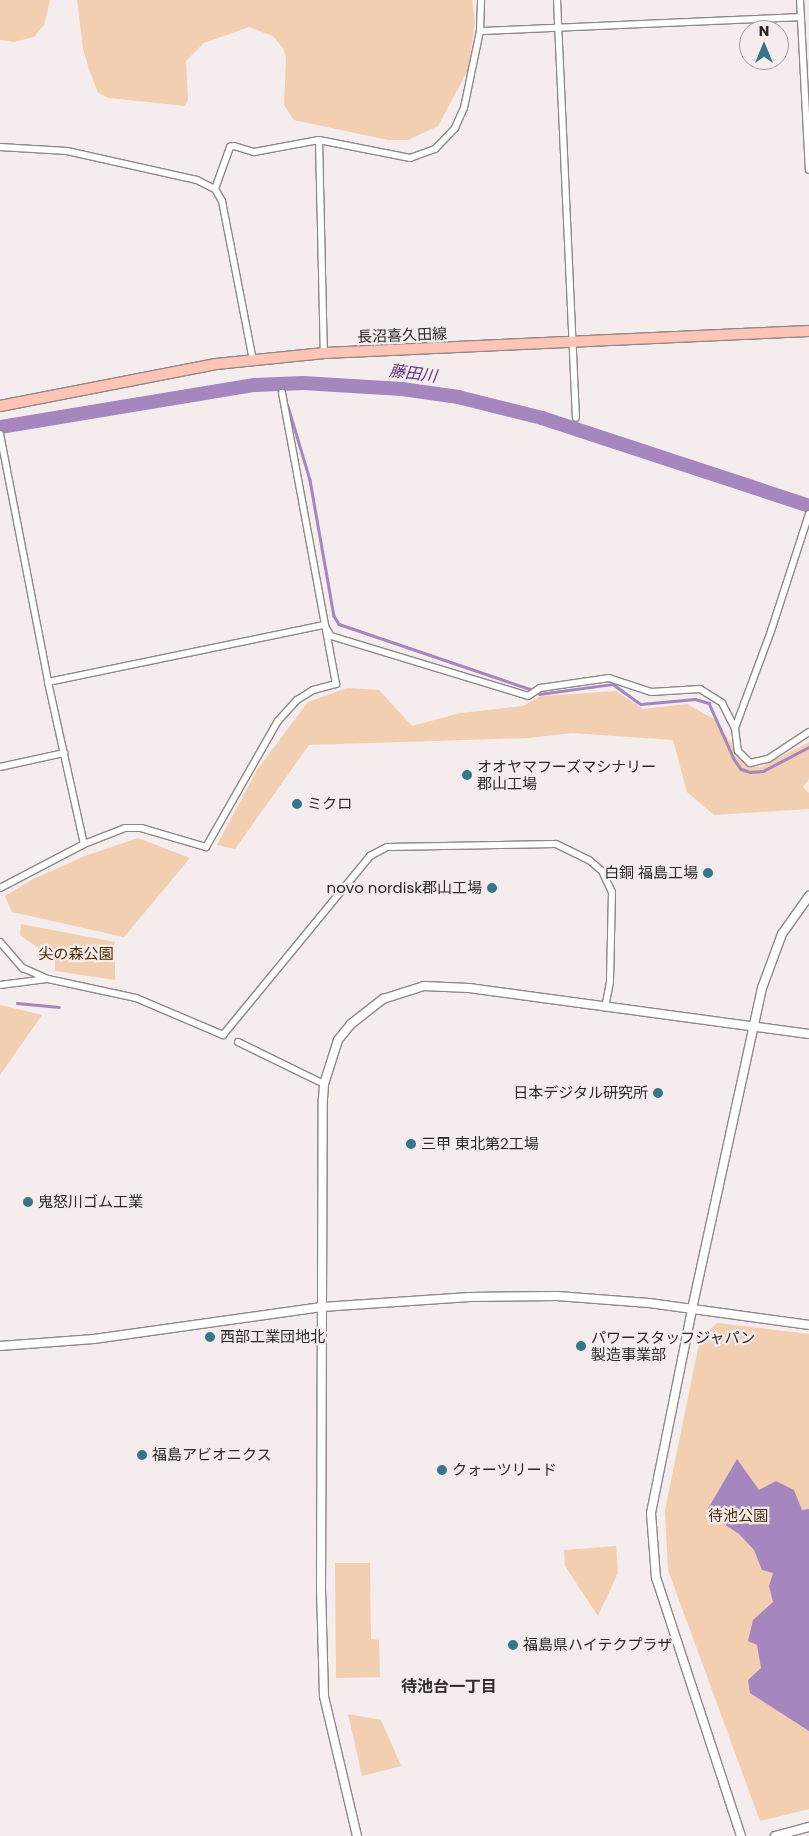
<!DOCTYPE html>
<html>
<head>
<meta charset="utf-8">
<style>
	body { margin:0 }
	#map { position:relative; width:809px; height:1836px; overflow:hidden; background:#f4eced; font-family:Poppins,"Noto Sans JP",sans-serif }
	div>[style] { position:absolute }
	.green>* { inset:0; background:#f1cfb0 }
	.water>* { inset:0; background:#a586bf }
	.stream>* { height:2.5px; margin:-1.25px; padding:0 1.25px; transform-origin:1.25px; border-radius:1.25px; background:#a586bf }
	.river>* { height:14px; margin:-7px; padding:0 7px; transform-origin:7px; border-radius:7px; background:#a586bf }
	.roads { filter:drop-shadow(1px 0 #8f8788) drop-shadow(-1px 0 #8f8788) drop-shadow(0 1px #8f8788) drop-shadow(0 -1px #8f8788) }
	.minor>* { height:6px; margin:-3px; padding:0 3px; transform-origin:3px; border-radius:3px; background:#fff }
	.tertiary>* { height:8px; margin:-4px; padding:0 4px; transform-origin:4px; border-radius:4px; background:#fff }
	.primary>* { height:10px; margin:-5px; padding:0 5px; transform-origin:5px; border-radius:5px; background:#fec4b5 }
	.dots>* { width:14px; height:14px; translate:-50% -50%; box-sizing:border-box; border:2px solid #f4eced; border-radius:50% }
	span { translate:-50% -50%; white-space:nowrap; text-align:center; line-height:1.15; -webkit-text-stroke:4.5px #f4eced; paint-order:stroke }
	.street-label { font-size:15px; color:#2c2829 }
	.poi-label { font-size:15px; color:#2c2829 }
	.left { translate:0 -50%; text-align:left }
	.right { translate:-100% -50%; text-align:right }
	.park-label { font-size:15px; color:#4c2a01 }
	.water-label { font-size:16px; color:#5d347b; font-style:italic }
	.neighbourhood-label { font-size:16px; color:#332d2e; font-weight:700 }
	.north { position:absolute; left:739px; top:20px; width:50px; height:50px; box-sizing:border-box; background:#f4eced; border:1px solid #a49e9f; border-radius:50%; rotate:0deg; font-size:14px; font-weight:700; line-height:20px; text-align:center; color:#2c2829 }
	.north::after { content:''; display:block; margin:auto; width:18px; height:22px; background:#37768a; clip-path:polygon(50% 0,100% 100%,50% 72%,0 100%) }
</style>
</head>
<body>
<div id="map">
	<div class="green">
		<div style="clip-path:polygon(0 0,50px 0,44px 25px,34px 37px,14px 42px,0 40px)"></div>
		<div style="clip-path:polygon(77px 0,472px 0,475px 21px,469px 68px,438px 126px,408px 140px,388px 140px,294px 120px,284px 105px,286px 58px,283px 48px,273px 36px,249px 27px,204px 43px,186px 61px,188px 100px,185px 106px,109px 98px,98px 93px,89px 69px,83px 49px)"></div>
		<div style="clip-path:polygon(347px 688px,379px 690px,412px 726px,460px 713px,523px 706px,541px 696px,616px 691px,643px 709px,687px 704px,714px 719px,748px 766px,761px 767px,809px 742px,809px 779px,803px 787px,809px 793px,809px 809px,714px 815px,687px 792px,673px 740px,572px 733px,529px 738px,309px 745px,235px 849px,217px 845px,257px 770px,308px 702px)"></div>
		<div style="clip-path:polygon(138px 838px,190px 858px,124px 937px,12px 912px,5px 896px,33px 879px,85px 856px)"></div>
		<div style="clip-path:polygon(21px 924px,115px 942px,115px 980px,55px 971px,55px 959px,20px 935px)"></div>
		<div style="clip-path:polygon(0 1005px,42px 1015px,0 1075px)"></div>
		<div style="clip-path:polygon(717px 1323px,809px 1334px,809px 1809px,760px 1821px,668px 1570px,665px 1510px,700px 1339px)"></div>
		<div style="clip-path:polygon(616px 1546px,618px 1573px,598px 1616px,565px 1566px,564px 1550px)"></div>
		<div style="clip-path:polygon(335px 1563px,370px 1563px,371px 1639px,379px 1640px,380px 1677px,336px 1678px)"></div>
		<div style="clip-path:polygon(348px 1714px,381px 1720px,401px 1766px,362px 1776px)"></div>
	</div>
	<div class="water">
		<div style="clip-path:polygon(737px 1459px,759px 1490px,776px 1481px,794px 1490px,802px 1510px,809px 1509px,809px 1731px,750px 1693px,748px 1680px,761px 1668px,757px 1645px,748px 1641px,753px 1620px,773px 1602px,769px 1586px,773px 1573px,762px 1570px,754px 1550px,739px 1534px,706px 1512px)"></div>
	</div>
	<div class="stream">
		<div style="left:288px;top:406px;width:77px;rotate:73.4deg"></div>
		<div style="left:310px;top:480px;width:138px;rotate:80deg"></div>
		<div style="left:334px;top:616px;width:9px;rotate:58deg"></div>
		<div style="left:339px;top:624px;width:202px;rotate:18.8deg"></div>
		<div style="left:539px;top:694px;width:75px;rotate:-7.7deg"></div>
		<div style="left:613px;top:684px;width:34px;rotate:36deg"></div>
		<div style="left:641px;top:704px;width:54px;rotate:-5.3deg"></div>
		<div style="left:695px;top:699px;width:15px;rotate:16deg"></div>
		<div style="left:709px;top:703px;width:61px;rotate:65.9deg"></div>
		<div style="left:734px;top:759px;width:12px;rotate:55deg"></div>
		<div style="left:741px;top:769px;width:9px;rotate:18deg"></div>
		<div style="left:750px;top:772px;width:13px;rotate:-4deg"></div>
		<div style="left:763px;top:771px;width:52px;rotate:-27.6deg"></div>
		<div style="left:17px;top:1003px;width:42px;rotate:5.4deg"></div>
	</div>
	<div class="river">
		<div style="left:0;top:427px;width:258px;rotate:-9.4deg"></div>
		<div style="left:255px;top:385px;width:48px;rotate:-2.4deg"></div>
		<div style="left:303px;top:383px;width:99px;rotate:3.5deg"></div>
		<div style="left:402px;top:389px;width:57px;rotate:8.1deg"></div>
		<div style="left:458px;top:397px;width:87px;rotate:14deg"></div>
		<div style="left:542px;top:418px;width:281px;rotate:18.2deg"></div>
	</div>
	<div class="roads">
		<div class="minor">
			<div style="left:557px;top:0;width:418px;rotate:87.4deg"></div>
			<div style="left:800px;top:0;width:170px;rotate:87deg"></div>
			<div style="left:480px;top:31px;width:320px;rotate:-2.5deg"></div>
			<div style="left:319px;top:140px;width:213px;rotate:88.7deg"></div>
			<div style="left:0;top:147px;width:67px;rotate:3.4deg"></div>
			<div style="left:67px;top:151px;width:133px;rotate:12.6deg"></div>
			<div style="left:197px;top:180px;width:20px;rotate:27deg"></div>
			<div style="left:215px;top:189px;width:14px;rotate:60deg"></div>
			<div style="left:222px;top:201px;width:162px;rotate:79deg"></div>
			<div style="left:215px;top:189px;width:45px;rotate:-70.3deg"></div>
			<div style="left:230px;top:147px;width:4px;rotate:-14deg"></div>
			<div style="left:234px;top:146px;width:21px;rotate:17deg"></div>
			<div style="left:254px;top:152px;width:66px;rotate:-10.5deg"></div>
			<div style="left:319px;top:140px;width:93px;rotate:11.2deg"></div>
			<div style="left:410px;top:158px;width:27px;rotate:-20deg"></div>
			<div style="left:435px;top:149px;width:29px;rotate:-46deg"></div>
			<div style="left:455px;top:128px;width:22px;rotate:-66deg"></div>
			<div style="left:464px;top:108px;width:79px;rotate:-78.3deg"></div>
			<div style="left:480px;top:31px;width:31px;rotate:-88deg"></div>
			<div style="left:0;top:434px;width:253px;rotate:79deg"></div>
			<div style="left:48px;top:682px;width:166px;rotate:77.5deg"></div>
			<div style="left:48px;top:682px;width:282px;rotate:-11.7deg"></div>
			<div style="left:324px;top:625px;width:13px;rotate:58deg"></div>
			<div style="left:331px;top:636px;width:206px;rotate:16.9deg"></div>
			<div style="left:528px;top:696px;width:14px;rotate:-34deg"></div>
			<div style="left:540px;top:688px;width:70px;rotate:-8.2deg"></div>
			<div style="left:609px;top:678px;width:44px;rotate:18.4deg"></div>
			<div style="left:651px;top:692px;width:49px;rotate:-3.5deg"></div>
			<div style="left:700px;top:689px;width:26px;rotate:32deg"></div>
			<div style="left:722px;top:703px;width:28px;rotate:63deg"></div>
			<div style="left:735px;top:728px;width:23px;rotate:83deg"></div>
			<div style="left:738px;top:751px;width:17px;rotate:45deg"></div>
			<div style="left:750px;top:763px;width:18px;rotate:-13deg"></div>
			<div style="left:768px;top:759px;width:49px;rotate:-33.4deg"></div>
			<div style="left:735px;top:728px;width:103px;rotate:-69.6deg"></div>
			<div style="left:771px;top:631px;width:123px;rotate:-72deg"></div>
			<div style="left:0;top:767px;width:66px;rotate:-12.3deg"></div>
			<div style="left:0;top:888px;width:95px;rotate:-27.6deg"></div>
			<div style="left:84px;top:844px;width:44px;rotate:-21.3deg"></div>
			<div style="left:125px;top:828px;width:16px"></div>
			<div style="left:141px;top:828px;width:68px;rotate:16.3deg"></div>
			<div style="left:206px;top:847px;width:145px;rotate:-60.3deg"></div>
			<div style="left:278px;top:721px;width:28px;rotate:-48deg"></div>
			<div style="left:297px;top:700px;width:19px;rotate:-32deg"></div>
			<div style="left:313px;top:690px;width:24px;rotate:-15deg"></div>
			<div style="left:336px;top:684px;width:296px;rotate:-100.5deg"></div>
			<div style="left:0;top:942px;width:35px;rotate:49deg"></div>
			<div style="left:23px;top:968px;width:27px;rotate:24deg"></div>
			<div style="left:48px;top:979px;width:90px;rotate:12.2deg"></div>
			<div style="left:136px;top:998px;width:95px;rotate:23deg"></div>
			<div style="left:223px;top:1035px;width:232px;rotate:-50.6deg"></div>
			<div style="left:370px;top:856px;width:19px;rotate:-28deg"></div>
			<div style="left:387px;top:847px;width:169px;rotate:-1deg"></div>
			<div style="left:556px;top:844px;width:37px;rotate:26deg"></div>
			<div style="left:589px;top:860px;width:17px;rotate:40deg"></div>
			<div style="left:602px;top:871px;width:23px;rotate:65deg"></div>
			<div style="left:612px;top:892px;width:90px;rotate:91.3deg"></div>
			<div style="left:610px;top:982px;width:26px;rotate:101deg"></div>
			<div style="left:0;top:985px;width:47px;rotate:-7.3deg"></div>
			<div style="left:238px;top:1042px;width:96px;rotate:26deg"></div>
		</div>
		<div class="tertiary">
			<div style="left:0;top:1346px;width:94px;rotate:-4.3deg"></div>
			<div style="left:94px;top:1339px;width:230px;rotate:-8deg"></div>
			<div style="left:322px;top:1307px;width:148px;rotate:-3.9deg"></div>
			<div style="left:470px;top:1297px;width:87px;rotate:-0.7deg"></div>
			<div style="left:557px;top:1296px;width:92px;rotate:4.4deg"></div>
			<div style="left:649px;top:1303px;width:162px;rotate:7.8deg"></div>
			<div style="left:357px;top:1836px;width:144px;rotate:-103.3deg"></div>
			<div style="left:324px;top:1696px;width:106px;rotate:-91.6deg"></div>
			<div style="left:321px;top:1590px;width:491px;rotate:-89.8deg"></div>
			<div style="left:323px;top:1099px;width:15px;rotate:-86deg"></div>
			<div style="left:324px;top:1084px;width:46px;rotate:-72.3deg"></div>
			<div style="left:338px;top:1040px;width:21px;rotate:-51deg"></div>
			<div style="left:351px;top:1024px;width:41px;rotate:-38deg"></div>
			<div style="left:383px;top:999px;width:43px;rotate:-17.6deg"></div>
			<div style="left:424px;top:986px;width:45px;rotate:2.5deg"></div>
			<div style="left:469px;top:988px;width:343px;rotate:7.7deg"></div>
			<div style="left:741px;top:1836px;width:272px;rotate:-108.2deg"></div>
			<div style="left:656px;top:1578px;width:65px;rotate:-94.4deg"></div>
			<div style="left:651px;top:1513px;width:208px;rotate:-78.6deg"></div>
			<div style="left:692px;top:1309px;width:329px;rotate:-77.7deg"></div>
			<div style="left:762px;top:988px;width:58px;rotate:-69.7deg"></div>
			<div style="left:782px;top:934px;width:47px;rotate:-54.6deg"></div>
			<div style="left:775px;top:1836px;width:35px;rotate:-15deg"></div>
		</div>
		<div class="primary">
			<div style="left:0;top:406px;width:220px;rotate:-11deg"></div>
			<div style="left:216px;top:364px;width:109px;rotate:-5.8deg"></div>
			<div style="left:324px;top:353px;width:485px;rotate:-2.6deg"></div>
		</div>
	</div>
	<div class="dots">
		<div style="left:467px;top:775px;background:#37768a"></div>
		<div style="left:297px;top:804px;background:#37768a"></div>
		<div style="left:708px;top:873px;background:#37768a"></div>
		<div style="left:492px;top:888px;background:#37768a"></div>
		<div style="left:658px;top:1093px;background:#37768a"></div>
		<div style="left:411px;top:1144px;background:#37768a"></div>
		<div style="left:28px;top:1202px;background:#37768a"></div>
		<div style="left:210px;top:1337px;background:#37768a"></div>
		<div style="left:581px;top:1346px;background:#37768a"></div>
		<div style="left:142px;top:1455px;background:#37768a"></div>
		<div style="left:442px;top:1470px;background:#37768a"></div>
		<div style="left:513px;top:1645px;background:#37768a"></div>
	</div>
	<div class="street-label">
		<span style="left:402px;top:335px;rotate:-2deg">長沼喜久田線</span>
	</div>
	<div class="poi-label">
		<span class="left" style="left:477px;top:775px">オオヤマフーズマシナリー<br>郡山工場</span>
		<span class="left" style="left:307px;top:804px">ミクロ</span>
		<span class="right" style="left:698px;top:873px">白銅 福島工場</span>
		<span class="right" style="left:482px;top:888px">novo nordisk郡山工場</span>
		<span class="right" style="left:648px;top:1093px">日本デジタル研究所</span>
		<span class="left" style="left:421px;top:1144px">三甲 東北第2工場</span>
		<span class="left" style="left:38px;top:1202px">鬼怒川ゴム工業</span>
		<span class="left" style="left:220px;top:1337px">西部工業団地北</span>
		<span class="left" style="left:591px;top:1346px">パワースタッフジャパン<br>製造事業部</span>
		<span class="left" style="left:152px;top:1455px">福島アビオニクス</span>
		<span class="left" style="left:452px;top:1470px">クォーツリード</span>
		<span class="left" style="left:523px;top:1645px">福島県ハイテクプラザ</span>
	</div>
	<div class="park-label">
		<span style="left:76px;top:954px">尖の森公園</span>
		<span style="left:738px;top:1516px">待池公園</span>
	</div>
	<div class="water-label">
		<span style="left:413px;top:374px;rotate:7deg">藤田川</span>
	</div>
	<div class="neighbourhood-label">
		<span style="left:449px;top:1687px">待池台一丁目</span>
	</div>
	<div class="north">N</div>
</div>
</body>
</html>
